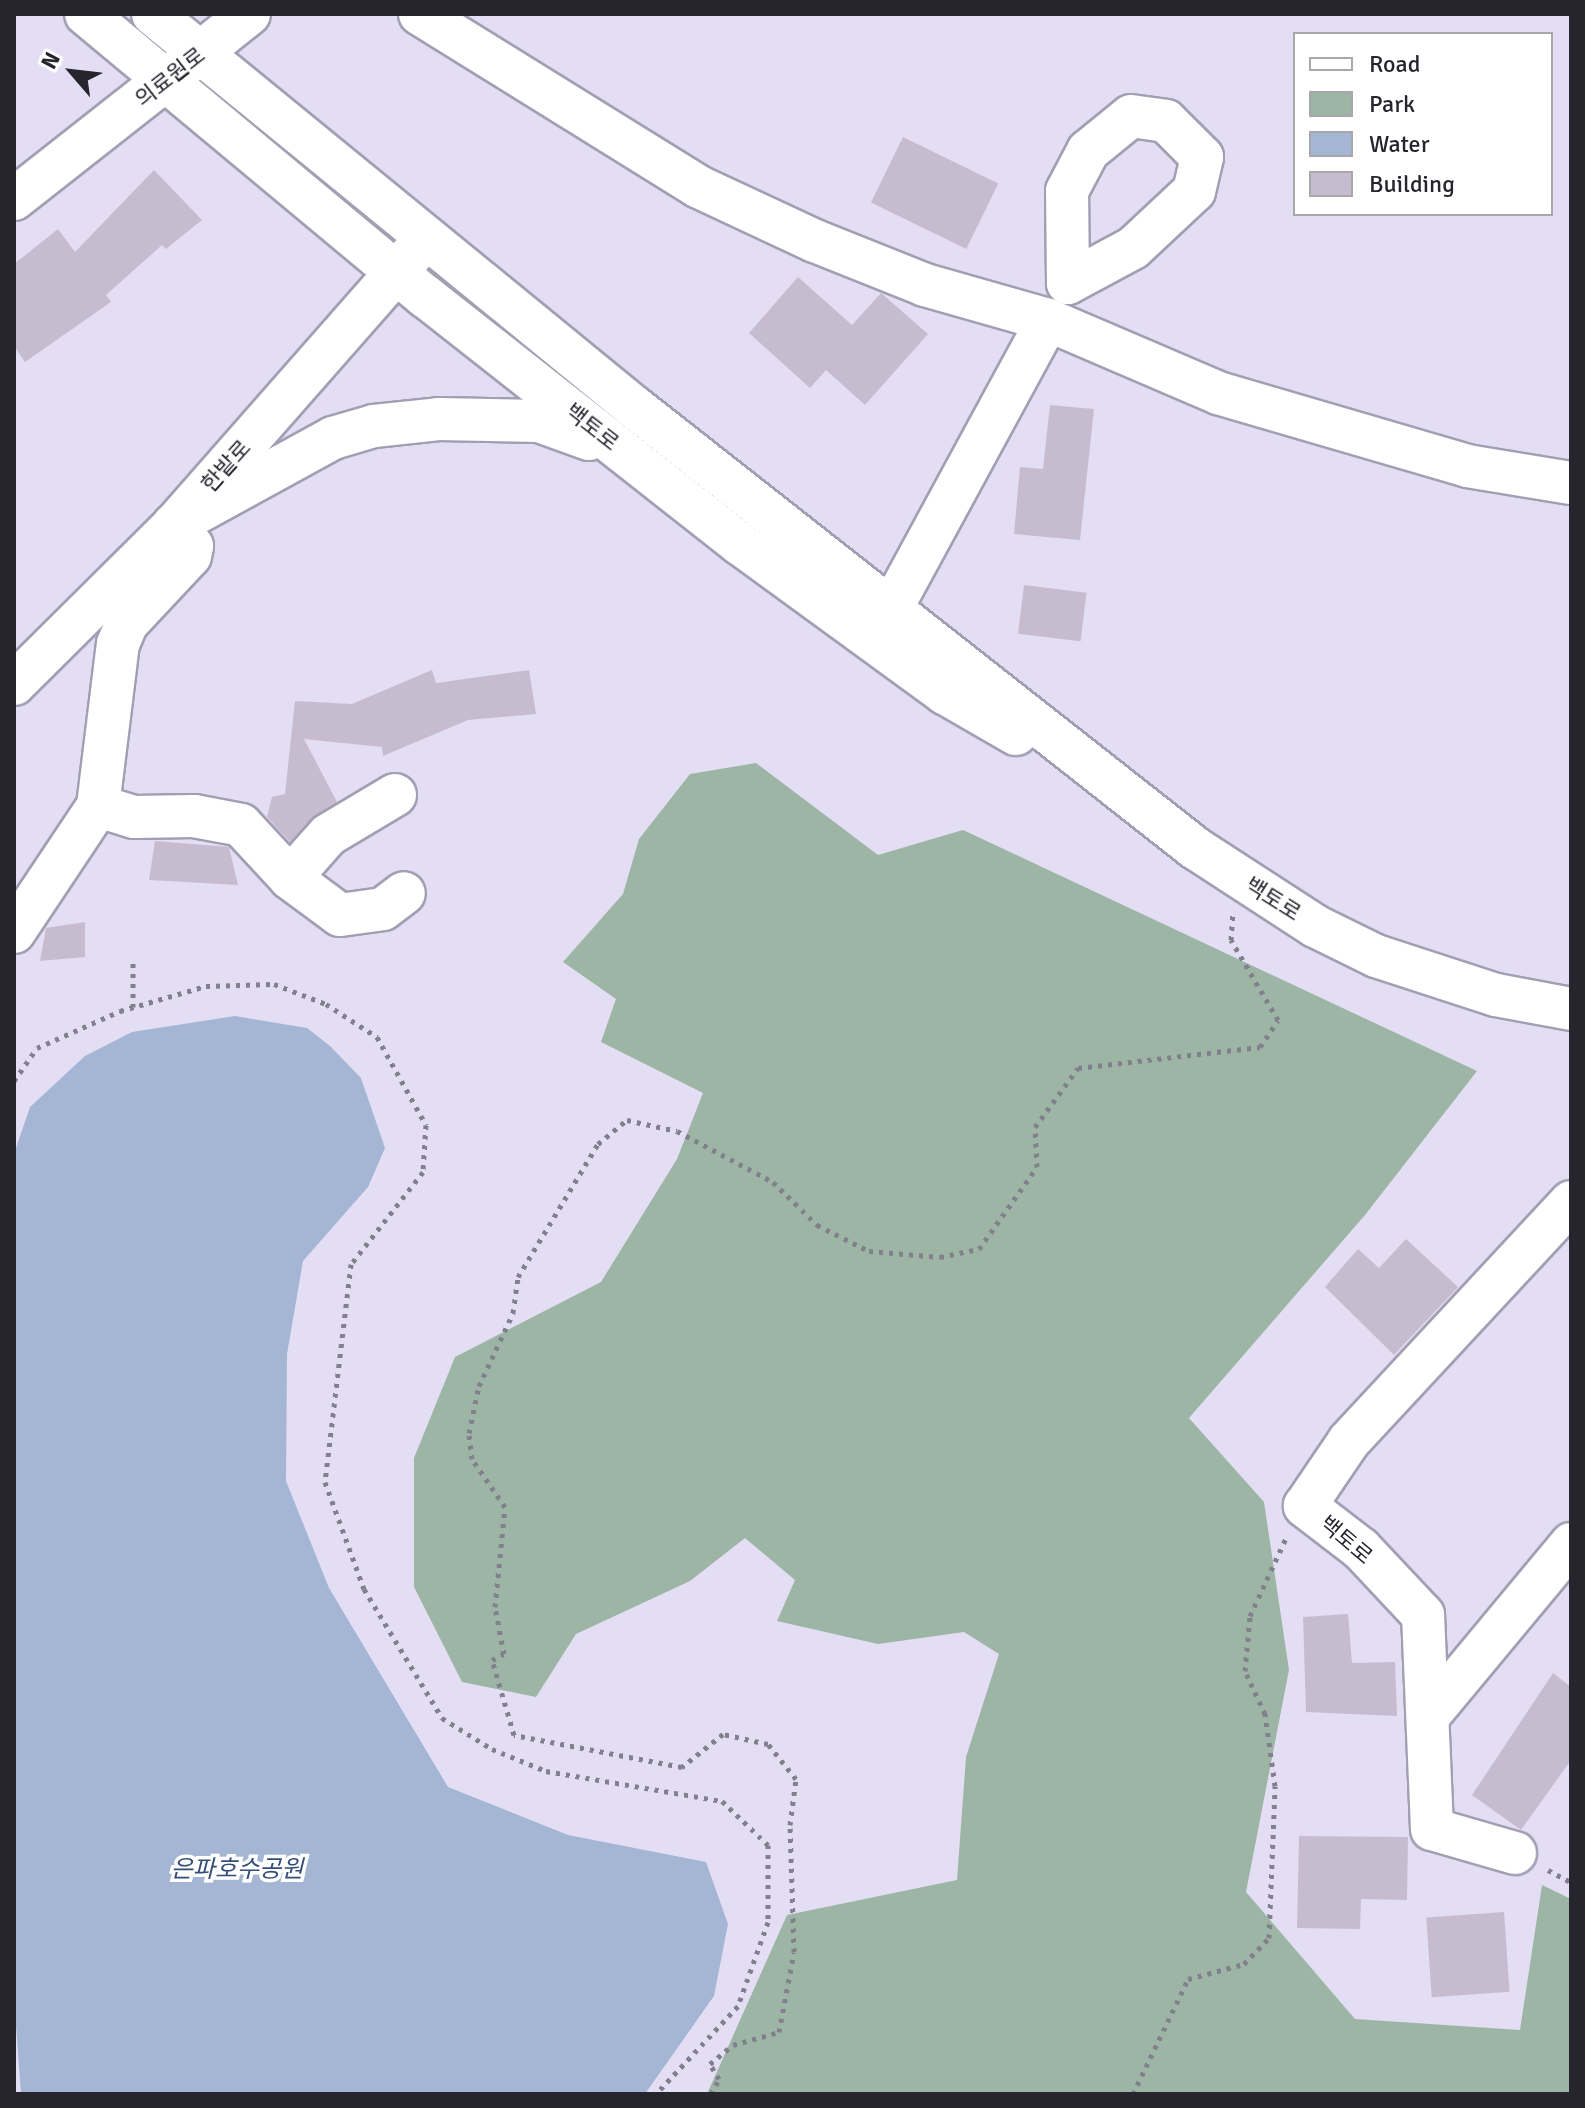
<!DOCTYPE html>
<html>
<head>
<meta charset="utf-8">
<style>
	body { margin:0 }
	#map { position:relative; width:1585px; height:2108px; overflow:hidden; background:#e3def3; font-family:Signika,"Noto Sans KR",sans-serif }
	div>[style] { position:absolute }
	.green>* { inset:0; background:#9db5a5 }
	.water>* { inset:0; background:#a4b6d4 }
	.building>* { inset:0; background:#c7bccf; transform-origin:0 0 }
	.path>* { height:5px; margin-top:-2.5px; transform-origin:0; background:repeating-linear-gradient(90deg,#83808e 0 4px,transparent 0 10px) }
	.roads { filter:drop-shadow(2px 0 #a39fb3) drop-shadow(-2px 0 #a39fb3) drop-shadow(0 2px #a39fb3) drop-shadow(0 -2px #a39fb3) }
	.minor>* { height:42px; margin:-21px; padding:0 21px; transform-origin:21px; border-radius:21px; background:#fff }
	span { translate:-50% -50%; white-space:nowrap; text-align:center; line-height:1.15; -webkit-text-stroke:7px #fff; paint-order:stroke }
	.street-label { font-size:22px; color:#26242c }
	.water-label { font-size:24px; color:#354e78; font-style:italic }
	.frame { position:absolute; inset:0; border:16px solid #26242c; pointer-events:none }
	.legend { position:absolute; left:1293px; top:32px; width:260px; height:184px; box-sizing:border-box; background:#fff; border:2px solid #a8a7ab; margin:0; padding:10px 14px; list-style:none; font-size:24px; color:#26242c }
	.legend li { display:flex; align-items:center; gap:16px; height:40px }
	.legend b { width:40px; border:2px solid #a8a7ab }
	.north { position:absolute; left:32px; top:32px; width:80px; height:80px; -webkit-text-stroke:6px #fff; paint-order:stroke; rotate:298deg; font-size:22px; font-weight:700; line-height:32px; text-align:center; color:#26242c }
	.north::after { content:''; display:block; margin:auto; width:28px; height:36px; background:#26242c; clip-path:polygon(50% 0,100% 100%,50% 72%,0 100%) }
</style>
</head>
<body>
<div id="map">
	<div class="green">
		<div style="clip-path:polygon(756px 763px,878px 855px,963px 830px,1477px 1071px,1365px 1215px,1189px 1418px,1264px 1502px,1289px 1670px,1246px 1892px,1355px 2019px,1520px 2030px,1542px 1885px,1571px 1899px,1571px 2094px,707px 2094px,787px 1915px,957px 1880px,966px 1757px,999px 1654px,964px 1632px,878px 1644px,777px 1621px,795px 1580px,745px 1538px,690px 1581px,576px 1634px,536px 1697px,462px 1682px,414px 1587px,414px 1458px,455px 1357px,601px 1282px,677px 1159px,703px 1093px,601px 1042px,616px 999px,563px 962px,623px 894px,639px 839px,690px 774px)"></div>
	</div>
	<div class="water">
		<div style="clip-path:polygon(235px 1016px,307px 1028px,330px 1046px,361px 1078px,385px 1148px,368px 1187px,303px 1261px,287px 1354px,286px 1481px,329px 1588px,448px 1787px,568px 1835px,706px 1862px,728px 1924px,714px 1996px,645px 2094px,21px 2094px,14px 1998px,15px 1151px,30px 1107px,85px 1056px,132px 1032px)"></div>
	</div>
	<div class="building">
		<div style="left:903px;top:137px;width:106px;height:73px;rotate:26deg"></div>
		<div style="clip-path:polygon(154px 170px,202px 220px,166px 249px,162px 245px,106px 295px,111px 302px,25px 362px,14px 346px,14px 264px,58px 229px,75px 252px)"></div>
		<div style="clip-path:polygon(798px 277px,852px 325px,881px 293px,928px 334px,865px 405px,826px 370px,810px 388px,749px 333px)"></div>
		<div style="clip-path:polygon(1050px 405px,1094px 409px,1080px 540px,1014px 534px,1020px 467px,1043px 469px)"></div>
		<div style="left:1024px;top:585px;width:63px;height:49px;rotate:7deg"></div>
		<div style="clip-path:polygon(432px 670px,436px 683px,529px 670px,536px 714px,468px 720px,383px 756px,382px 747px,304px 739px,337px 802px,290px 842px,267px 817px,272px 797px,285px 794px,295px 701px,352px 704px)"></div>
		<div style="clip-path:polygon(155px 841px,229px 847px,238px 885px,149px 880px)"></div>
		<div style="clip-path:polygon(85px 922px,85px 957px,40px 961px,46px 928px)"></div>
		<div style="clip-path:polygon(1406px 1239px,1458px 1287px,1394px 1355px,1325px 1287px,1358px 1249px,1379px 1268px)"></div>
		<div style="clip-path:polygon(1348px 1614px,1352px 1663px,1395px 1662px,1397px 1716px,1306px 1712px,1303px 1617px)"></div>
		<div style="clip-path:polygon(1553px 1673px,1571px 1687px,1571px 1760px,1521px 1830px,1472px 1795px)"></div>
		<div style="clip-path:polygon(1299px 1836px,1408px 1837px,1407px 1900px,1361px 1899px,1360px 1929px,1297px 1928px)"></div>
		<div style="left:1504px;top:1912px;width:80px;height:78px;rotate:86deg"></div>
	</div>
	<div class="path">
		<div style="left:133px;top:1007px;width:48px;rotate:-90deg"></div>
		<div style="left:14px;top:1081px;width:40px;rotate:-55.1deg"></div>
		<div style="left:37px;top:1048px;width:91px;rotate:-24deg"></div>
		<div style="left:120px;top:1011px;width:90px;rotate:-16.2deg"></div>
		<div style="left:206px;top:986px;width:68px;rotate:-1.7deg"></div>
		<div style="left:274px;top:984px;width:56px;rotate:21deg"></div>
		<div style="left:326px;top:1004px;width:61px;rotate:32.9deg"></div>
		<div style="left:377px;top:1037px;width:101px;rotate:60.9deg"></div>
		<div style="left:426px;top:1125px;width:47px;rotate:93.7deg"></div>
		<div style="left:423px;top:1172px;width:117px;rotate:128deg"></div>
		<div style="left:351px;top:1264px;width:220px;rotate:96.8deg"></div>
		<div style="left:325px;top:1482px;width:114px;rotate:70deg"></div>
		<div style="left:364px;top:1589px;width:151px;rotate:58.8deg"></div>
		<div style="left:442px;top:1718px;width:59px;rotate:31.8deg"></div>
		<div style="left:492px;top:1749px;width:58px;rotate:22.2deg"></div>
		<div style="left:546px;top:1771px;width:179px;rotate:9.7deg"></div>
		<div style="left:722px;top:1801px;width:64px;rotate:43.7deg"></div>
		<div style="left:768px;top:1845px;width:77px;rotate:90deg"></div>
		<div style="left:768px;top:1922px;width:89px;rotate:109.7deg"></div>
		<div style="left:738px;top:2006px;width:120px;rotate:133deg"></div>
		<div style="left:1548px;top:1870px;width:26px;rotate:28deg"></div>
		<div style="left:711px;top:2094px;width:17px;rotate:-62deg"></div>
		<div style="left:719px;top:2079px;width:17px;rotate:-121deg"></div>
		<div style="left:710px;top:2064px;width:30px;rotate:-40deg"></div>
		<div style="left:733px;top:2045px;width:48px;rotate:-15.8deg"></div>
		<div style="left:779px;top:2032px;width:81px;rotate:-79.4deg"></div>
		<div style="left:794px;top:1952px;width:127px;rotate:-91.8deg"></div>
		<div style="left:790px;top:1825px;width:46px;rotate:-82.6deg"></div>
		<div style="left:796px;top:1779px;width:45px;rotate:-128.7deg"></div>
		<div style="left:768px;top:1744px;width:46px;rotate:-167.5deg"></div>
		<div style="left:723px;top:1734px;width:53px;rotate:141.2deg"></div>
		<div style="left:682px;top:1767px;width:171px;rotate:-169.2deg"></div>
		<div style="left:514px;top:1735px;width:78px;rotate:-106.3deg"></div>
		<div style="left:492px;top:1660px;width:13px;rotate:-27deg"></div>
		<div style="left:504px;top:1654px;width:48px;rotate:-100.8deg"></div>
		<div style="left:495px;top:1607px;width:100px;rotate:-84.3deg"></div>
		<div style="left:505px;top:1507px;width:58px;rotate:-124.5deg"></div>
		<div style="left:472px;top:1459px;width:26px;rotate:-97deg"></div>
		<div style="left:469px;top:1433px;width:48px;rotate:-78deg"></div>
		<div style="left:479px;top:1386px;width:81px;rotate:-65deg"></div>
		<div style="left:513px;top:1313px;width:36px;rotate:-82deg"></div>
		<div style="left:518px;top:1277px;width:155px;rotate:-59deg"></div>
		<div style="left:598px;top:1144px;width:38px;rotate:-40deg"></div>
		<div style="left:627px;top:1120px;width:51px;rotate:12.4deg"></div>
		<div style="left:677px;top:1131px;width:109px;rotate:28deg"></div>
		<div style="left:773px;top:1182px;width:62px;rotate:44.3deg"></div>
		<div style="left:817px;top:1225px;width:58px;rotate:26.6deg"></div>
		<div style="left:869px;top:1251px;width:71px;rotate:4.8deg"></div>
		<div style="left:940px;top:1257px;width:40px;rotate:-12deg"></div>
		<div style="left:979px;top:1249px;width:100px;rotate:-54.7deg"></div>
		<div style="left:1037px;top:1167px;width:40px;rotate:-92.9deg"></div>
		<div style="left:1035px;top:1127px;width:73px;rotate:-53.9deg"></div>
		<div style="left:1078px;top:1068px;width:183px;rotate:-6.6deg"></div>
		<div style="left:1260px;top:1047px;width:32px;rotate:-56deg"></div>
		<div style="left:1278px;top:1020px;width:93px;rotate:-120.4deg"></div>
		<div style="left:1231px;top:940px;width:26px;rotate:-86deg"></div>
		<div style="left:1133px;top:2094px;width:127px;rotate:-64.4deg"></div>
		<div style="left:1188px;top:1979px;width:58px;rotate:-15deg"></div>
		<div style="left:1244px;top:1964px;width:36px;rotate:-46deg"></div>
		<div style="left:1269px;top:1938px;width:152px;rotate:-87.7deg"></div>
		<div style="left:1275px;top:1786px;width:73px;rotate:-97.9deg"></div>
		<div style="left:1265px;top:1714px;width:47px;rotate:-114.9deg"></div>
		<div style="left:1245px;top:1671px;width:55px;rotate:-84.8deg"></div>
		<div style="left:1250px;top:1616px;width:88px;rotate:-65.2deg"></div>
	</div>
	<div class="roads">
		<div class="minor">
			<div style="left:86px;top:14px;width:441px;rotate:39.8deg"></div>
			<div style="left:425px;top:296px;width:400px;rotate:38.2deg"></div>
			<div style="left:739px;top:543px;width:255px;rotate:36.1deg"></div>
			<div style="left:945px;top:693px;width:82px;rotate:30deg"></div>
			<div style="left:153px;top:14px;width:621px;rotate:39.25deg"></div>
			<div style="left:634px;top:407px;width:714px;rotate:38.17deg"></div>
			<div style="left:1195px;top:848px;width:143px;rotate:33deg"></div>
			<div style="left:1315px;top:926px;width:68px;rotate:26.2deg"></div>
			<div style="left:1376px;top:956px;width:126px;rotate:18deg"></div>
			<div style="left:1496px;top:995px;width:76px;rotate:10.6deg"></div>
			<div style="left:420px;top:14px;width:328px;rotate:31.8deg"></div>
			<div style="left:699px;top:187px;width:128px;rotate:25deg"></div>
			<div style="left:815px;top:241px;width:118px;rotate:21.8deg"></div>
			<div style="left:925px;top:285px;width:128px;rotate:15.9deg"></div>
			<div style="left:1048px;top:320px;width:185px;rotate:23.2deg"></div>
			<div style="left:1218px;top:393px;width:259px;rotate:16.3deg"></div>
			<div style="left:1467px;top:466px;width:105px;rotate:9.3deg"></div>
			<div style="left:1131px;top:116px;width:35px;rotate:8deg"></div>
			<div style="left:1166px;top:121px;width:51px;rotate:45deg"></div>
			<div style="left:1202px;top:157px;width:35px;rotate:103deg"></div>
			<div style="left:1194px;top:191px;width:83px;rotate:136.9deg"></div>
			<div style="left:1133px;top:248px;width:74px;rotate:151.7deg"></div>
			<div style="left:1068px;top:283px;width:92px;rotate:-90.6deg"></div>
			<div style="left:1067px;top:191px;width:45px;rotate:-62.3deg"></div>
			<div style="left:1088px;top:151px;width:55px;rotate:-39.1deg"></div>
			<div style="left:14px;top:199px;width:299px;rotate:-38.2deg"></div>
			<div style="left:879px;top:631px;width:354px;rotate:-61.5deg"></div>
			<div style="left:14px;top:684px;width:226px;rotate:-44.8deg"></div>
			<div style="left:174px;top:525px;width:362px;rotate:-48.7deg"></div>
			<div style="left:98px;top:806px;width:38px;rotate:17deg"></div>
			<div style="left:134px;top:817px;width:60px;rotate:-1deg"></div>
			<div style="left:194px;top:816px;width:48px;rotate:10.8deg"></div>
			<div style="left:241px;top:825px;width:72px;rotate:47.2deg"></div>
			<div style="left:290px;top:878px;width:62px;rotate:36.5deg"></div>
			<div style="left:340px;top:915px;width:43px;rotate:-7.9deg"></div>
			<div style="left:383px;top:909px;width:26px;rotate:-37deg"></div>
			<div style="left:290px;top:878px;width:57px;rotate:-48.5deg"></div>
			<div style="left:328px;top:835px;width:78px;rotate:-30.8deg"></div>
			<div style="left:14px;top:932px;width:151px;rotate:-56.3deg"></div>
			<div style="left:98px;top:806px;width:163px;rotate:-83deg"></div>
			<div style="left:118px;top:644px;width:23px;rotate:-67deg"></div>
			<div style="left:127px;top:623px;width:92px;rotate:-46.8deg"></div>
			<div style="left:190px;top:556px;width:10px;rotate:-79deg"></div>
			<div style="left:192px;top:546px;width:28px;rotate:-131deg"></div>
			<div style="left:174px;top:525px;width:181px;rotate:-28.7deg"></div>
			<div style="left:333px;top:438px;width:43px;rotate:-16.3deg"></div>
			<div style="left:374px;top:426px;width:65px;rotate:-6.1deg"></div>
			<div style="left:439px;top:419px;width:100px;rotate:1.1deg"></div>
			<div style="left:539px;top:421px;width:53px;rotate:19.8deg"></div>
			<div style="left:1430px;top:1714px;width:221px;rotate:-50.3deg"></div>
			<div style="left:1515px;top:1853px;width:86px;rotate:-163.9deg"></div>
			<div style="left:1432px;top:1829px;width:214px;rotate:-92.4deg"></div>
			<div style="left:1423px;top:1615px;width:91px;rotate:-133.2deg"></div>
			<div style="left:1361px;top:1549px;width:71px;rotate:-142.5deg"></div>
			<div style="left:1305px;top:1506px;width:78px;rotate:-55.9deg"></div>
			<div style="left:1349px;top:1441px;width:326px;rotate:-47.1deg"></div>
		</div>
	</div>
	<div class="street-label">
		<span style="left:170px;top:77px;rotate:-38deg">의료원로</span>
		<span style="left:592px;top:427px;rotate:38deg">백토로</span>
		<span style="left:226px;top:466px;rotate:-48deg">한밭로</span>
		<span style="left:1273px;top:899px;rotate:32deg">백토로</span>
		<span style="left:1346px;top:1540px;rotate:40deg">백토로</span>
	</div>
	<div class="water-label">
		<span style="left:237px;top:1870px">은파호수공원</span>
	</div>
	<div class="frame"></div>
	<ul class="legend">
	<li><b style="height:10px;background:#fff"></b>Road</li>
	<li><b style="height:22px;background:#9db5a5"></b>Park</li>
	<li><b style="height:22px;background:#a4b6d4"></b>Water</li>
	<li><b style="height:22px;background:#c7bccf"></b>Building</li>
	</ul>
	<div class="north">N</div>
</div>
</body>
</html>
